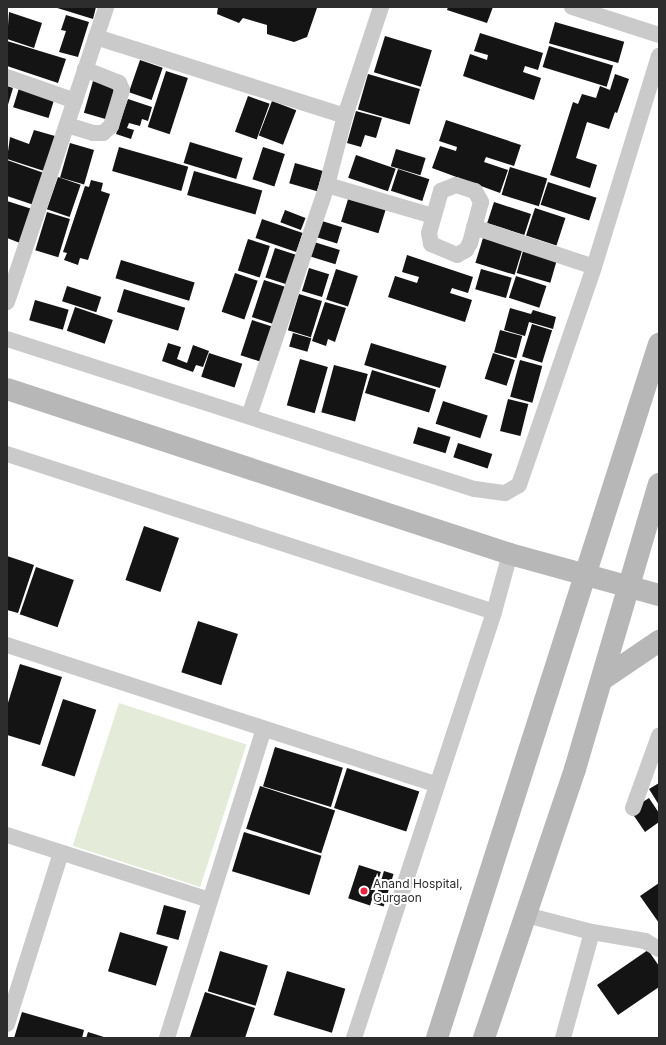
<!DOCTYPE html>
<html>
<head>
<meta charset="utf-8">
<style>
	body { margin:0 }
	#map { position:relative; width:666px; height:1045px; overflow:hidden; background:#fff; font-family:Inter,sans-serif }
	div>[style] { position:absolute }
	.green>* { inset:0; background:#e4ebd9; transform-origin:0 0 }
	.building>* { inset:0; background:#141414; transform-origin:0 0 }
	.street>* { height:16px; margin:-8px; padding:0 8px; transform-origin:8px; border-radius:8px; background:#cacaca }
	.secondary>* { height:22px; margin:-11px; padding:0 11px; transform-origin:11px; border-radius:11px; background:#b7b7b7 }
	.dots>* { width:11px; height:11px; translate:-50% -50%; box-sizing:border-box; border:2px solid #fff; border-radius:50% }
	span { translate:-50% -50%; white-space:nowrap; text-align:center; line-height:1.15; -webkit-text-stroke:4px #fff; paint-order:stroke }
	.poi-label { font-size:12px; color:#2d2d2d }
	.left { translate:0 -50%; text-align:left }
	.frame { position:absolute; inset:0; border:8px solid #2d2d2d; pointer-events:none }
</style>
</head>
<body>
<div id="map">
	<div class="green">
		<div style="left:119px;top:703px;width:134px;height:150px;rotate:18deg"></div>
	</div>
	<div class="building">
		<div style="clip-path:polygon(54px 7px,96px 7px,93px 19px)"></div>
		<div style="clip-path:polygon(218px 7px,317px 7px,317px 8px,307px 37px,294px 42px,267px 34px,267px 25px,243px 18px,239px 23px,217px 14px)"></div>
		<div style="clip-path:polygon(448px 7px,493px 7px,487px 23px,447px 10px)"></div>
		<div style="clip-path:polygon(9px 12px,42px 23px,34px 48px,7px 39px)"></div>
		<div style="clip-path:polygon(66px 15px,89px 22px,78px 57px,59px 52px,66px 31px,61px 30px)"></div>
		<div style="left:555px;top:22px;width:72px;height:22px;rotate:16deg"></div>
		<div style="clip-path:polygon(480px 33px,543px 53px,538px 70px,525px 66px,523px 72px,541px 78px,534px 100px,463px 76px,470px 54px,487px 60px,488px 55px,474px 51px)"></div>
		<div style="left:385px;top:36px;width:49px;height:38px;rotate:17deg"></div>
		<div style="clip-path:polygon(7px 41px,66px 59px,58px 83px,7px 66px)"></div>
		<div style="left:549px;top:46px;width:67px;height:22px;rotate:17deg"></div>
		<div style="left:140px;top:60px;width:24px;height:34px;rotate:19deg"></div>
		<div style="left:166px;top:71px;width:23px;height:59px;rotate:18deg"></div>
		<div style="left:368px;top:74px;width:54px;height:37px;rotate:16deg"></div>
		<div style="clip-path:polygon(615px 74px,629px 79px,617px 113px,615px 112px,609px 129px,587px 122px,576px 158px,597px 165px,590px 188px,550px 175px,573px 102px,578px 104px,582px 94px,596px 98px,600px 86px,610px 90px)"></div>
		<div style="left:93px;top:81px;width:26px;height:33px;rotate:16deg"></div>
		<div style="clip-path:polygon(7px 86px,13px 88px,7px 108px)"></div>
		<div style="left:19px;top:88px;width:37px;height:20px;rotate:17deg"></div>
		<div style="left:248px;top:96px;width:23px;height:38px;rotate:20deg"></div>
		<div style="clip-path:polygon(128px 99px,152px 107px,148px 121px,142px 119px,140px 126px,129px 123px,127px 128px,134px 130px,131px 139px,116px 134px)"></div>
		<div style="left:272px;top:101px;width:26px;height:37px;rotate:21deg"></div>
		<div style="clip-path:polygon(356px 111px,382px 118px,376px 138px,365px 135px,361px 147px,347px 143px)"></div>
		<div style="clip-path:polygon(446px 120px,521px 145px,514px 166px,486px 157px,484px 162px,508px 170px,500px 193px,432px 168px,440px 146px,456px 151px,457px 147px,439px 141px)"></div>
		<div style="clip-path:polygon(34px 130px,55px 136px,44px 171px,7px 159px,10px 137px,29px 144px)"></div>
		<div style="left:190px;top:142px;width:55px;height:22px;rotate:17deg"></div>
		<div style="left:70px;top:143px;width:25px;height:36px;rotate:16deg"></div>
		<div style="left:119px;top:147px;width:72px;height:25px;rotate:16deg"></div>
		<div style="left:263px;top:147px;width:23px;height:34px;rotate:18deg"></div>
		<div style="left:396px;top:149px;width:31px;height:18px;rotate:17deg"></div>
		<div style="left:356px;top:155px;width:42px;height:24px;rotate:19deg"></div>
		<div style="clip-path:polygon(7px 160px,44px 173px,34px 205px,7px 196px)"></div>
		<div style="left:295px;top:163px;width:29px;height:21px;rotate:16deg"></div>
		<div style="left:510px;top:167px;width:39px;height:29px;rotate:17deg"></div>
		<div style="left:398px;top:169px;width:33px;height:23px;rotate:18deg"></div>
		<div style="left:194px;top:171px;width:71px;height:25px;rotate:16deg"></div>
		<div style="left:58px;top:177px;width:24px;height:34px;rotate:19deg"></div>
		<div style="clip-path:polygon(91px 180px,103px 183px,101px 191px,110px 194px,88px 260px,80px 258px,78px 265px,64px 260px,67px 253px,63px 252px,85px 186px,89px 187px)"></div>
		<div style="left:548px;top:182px;width:51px;height:24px;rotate:18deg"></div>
		<div style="left:349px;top:196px;width:39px;height:27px;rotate:17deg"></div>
		<div style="clip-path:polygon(7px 201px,32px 209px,20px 243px,7px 238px)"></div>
		<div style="left:494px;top:202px;width:39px;height:22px;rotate:18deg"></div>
		<div style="left:535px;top:208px;width:32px;height:29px;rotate:18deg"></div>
		<div style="left:285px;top:210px;width:22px;height:13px;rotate:21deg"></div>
		<div style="left:47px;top:212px;width:24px;height:40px;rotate:17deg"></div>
		<div style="left:262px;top:219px;width:43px;height:20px;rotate:19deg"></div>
		<div style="left:322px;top:221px;width:21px;height:17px;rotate:17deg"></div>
		<div style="left:483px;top:238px;width:41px;height:26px;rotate:17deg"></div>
		<div style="left:248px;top:239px;width:23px;height:33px;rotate:18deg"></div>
		<div style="left:314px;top:242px;width:27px;height:15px;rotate:17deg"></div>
		<div style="left:275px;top:248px;width:22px;height:31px;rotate:18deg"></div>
		<div style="left:523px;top:251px;width:35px;height:23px;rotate:16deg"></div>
		<div style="clip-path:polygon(407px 255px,473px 277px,468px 293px,452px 288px,450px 293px,472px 300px,465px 322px,388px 297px,395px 276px,417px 283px,419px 277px,402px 272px)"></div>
		<div style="left:121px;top:260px;width:77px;height:19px;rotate:17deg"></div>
		<div style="left:309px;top:268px;width:21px;height:24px;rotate:17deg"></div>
		<div style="left:336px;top:269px;width:23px;height:32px;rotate:18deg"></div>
		<div style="left:481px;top:269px;width:32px;height:21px;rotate:16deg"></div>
		<div style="left:235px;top:273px;width:24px;height:41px;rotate:19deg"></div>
		<div style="left:516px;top:276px;width:32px;height:23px;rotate:18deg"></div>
		<div style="left:264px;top:280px;width:23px;height:39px;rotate:18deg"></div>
		<div style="left:67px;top:286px;width:36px;height:16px;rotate:18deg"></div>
		<div style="left:124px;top:289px;width:64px;height:24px;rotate:17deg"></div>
		<div style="left:299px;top:294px;width:24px;height:38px;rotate:17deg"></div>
		<div style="left:35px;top:300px;width:35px;height:21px;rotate:16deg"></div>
		<div style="clip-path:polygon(325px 302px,346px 308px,335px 342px,328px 339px,326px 346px,312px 341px)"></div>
		<div style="left:75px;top:307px;width:40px;height:25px;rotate:19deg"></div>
		<div style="clip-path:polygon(510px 308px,531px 314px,533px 310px,556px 317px,553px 329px,529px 322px,525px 336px,504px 330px)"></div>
		<div style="left:252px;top:320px;width:22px;height:37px;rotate:18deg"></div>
		<div style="left:532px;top:324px;width:21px;height:34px;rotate:17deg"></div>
		<div style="left:500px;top:330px;width:23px;height:23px;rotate:15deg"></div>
		<div style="left:293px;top:333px;width:19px;height:14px;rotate:16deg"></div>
		<div style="clip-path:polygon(168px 343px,181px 347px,177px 359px,187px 363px,193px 345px,209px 351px,203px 367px,196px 365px,193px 372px,162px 361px)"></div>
		<div style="left:371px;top:343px;width:79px;height:23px;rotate:17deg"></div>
		<div style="left:209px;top:353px;width:35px;height:25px;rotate:18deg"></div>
		<div style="left:493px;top:353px;width:23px;height:27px;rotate:18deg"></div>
		<div style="left:300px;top:359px;width:29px;height:48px;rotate:16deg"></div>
		<div style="left:520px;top:360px;width:23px;height:38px;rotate:15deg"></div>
		<div style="left:334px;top:365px;width:35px;height:49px;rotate:15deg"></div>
		<div style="left:372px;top:370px;width:67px;height:24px;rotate:17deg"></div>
		<div style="left:508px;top:399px;width:21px;height:33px;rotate:14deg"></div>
		<div style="left:443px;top:401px;width:47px;height:24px;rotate:18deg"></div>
		<div style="left:418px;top:427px;width:34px;height:17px;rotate:17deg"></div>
		<div style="left:458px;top:443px;width:36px;height:15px;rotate:18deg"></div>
		<div style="left:144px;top:526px;width:37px;height:57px;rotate:19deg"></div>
		<div style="clip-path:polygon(7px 556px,34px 565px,18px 613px,7px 610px)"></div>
		<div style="left:36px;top:567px;width:40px;height:50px;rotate:19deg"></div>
		<div style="left:198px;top:621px;width:42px;height:54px;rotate:18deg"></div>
		<div style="clip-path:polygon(20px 664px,62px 677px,40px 745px,7px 735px,7px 706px)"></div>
		<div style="left:63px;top:699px;width:35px;height:70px;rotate:18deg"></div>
		<div style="left:275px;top:747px;width:71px;height:41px;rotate:17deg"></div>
		<div style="left:347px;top:768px;width:76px;height:42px;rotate:18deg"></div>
		<div style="clip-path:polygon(659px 783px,659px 805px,649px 789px)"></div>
		<div style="left:260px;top:786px;width:79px;height:45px;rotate:18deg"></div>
		<div style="clip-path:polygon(649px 798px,659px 813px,659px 822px,645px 832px,630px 810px)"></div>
		<div style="left:244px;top:832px;width:81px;height:41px;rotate:17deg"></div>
		<div style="left:359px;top:865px;width:23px;height:35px;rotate:18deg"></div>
		<div style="left:384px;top:871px;width:10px;height:34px;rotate:17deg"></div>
		<div style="clip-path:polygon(659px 883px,659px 923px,640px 896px)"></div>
		<div style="left:164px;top:905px;width:23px;height:30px;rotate:15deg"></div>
		<div style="left:120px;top:932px;width:50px;height:41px;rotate:17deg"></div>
		<div style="clip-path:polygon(648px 950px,659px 966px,659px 987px,618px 1015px,597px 985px)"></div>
		<div style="left:220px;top:951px;width:50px;height:42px;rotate:17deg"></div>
		<div style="left:287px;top:971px;width:61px;height:46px;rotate:17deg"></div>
		<div style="clip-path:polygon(205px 992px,255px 1008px,245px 1038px,190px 1037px)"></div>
		<div style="clip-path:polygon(22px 1012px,84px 1030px,82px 1038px,14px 1038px)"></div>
		<div style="clip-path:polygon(88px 1032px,107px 1038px,86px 1038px)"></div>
	</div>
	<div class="street">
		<div style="left:572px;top:7px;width:91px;rotate:17.8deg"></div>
		<div style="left:96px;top:37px;width:261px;rotate:17.6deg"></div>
		<div style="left:7px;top:77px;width:72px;rotate:19.4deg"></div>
		<div style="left:67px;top:125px;width:27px;rotate:17deg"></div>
		<div style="left:93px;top:133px;width:10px"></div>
		<div style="left:103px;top:133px;width:11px;rotate:-41deg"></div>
		<div style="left:111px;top:126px;width:38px;rotate:-73deg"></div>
		<div style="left:122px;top:90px;width:8px;rotate:-113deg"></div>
		<div style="left:119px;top:83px;width:37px;rotate:-158deg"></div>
		<div style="left:327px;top:185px;width:110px;rotate:16.3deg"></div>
		<div style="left:456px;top:185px;width:20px;rotate:18deg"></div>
		<div style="left:475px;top:191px;width:13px;rotate:61deg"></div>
		<div style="left:481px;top:202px;width:42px;rotate:105deg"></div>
		<div style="left:470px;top:243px;width:8px;rotate:120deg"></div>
		<div style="left:466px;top:250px;width:10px;rotate:151deg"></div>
		<div style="left:457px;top:255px;width:28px;rotate:-157deg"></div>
		<div style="left:431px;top:244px;width:11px;rotate:-100deg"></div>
		<div style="left:429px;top:233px;width:44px;rotate:-74.1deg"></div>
		<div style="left:441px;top:191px;width:16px;rotate:-22deg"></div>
		<div style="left:474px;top:227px;width:126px;rotate:18.4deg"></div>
		<div style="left:7px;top:302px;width:311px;rotate:-71.4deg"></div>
		<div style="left:7px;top:339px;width:491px;rotate:17.8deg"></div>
		<div style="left:475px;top:489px;width:30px;rotate:8deg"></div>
		<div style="left:505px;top:493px;width:16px;rotate:-30deg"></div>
		<div style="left:519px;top:485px;width:231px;rotate:-71deg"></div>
		<div style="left:594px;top:267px;width:221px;rotate:-72.9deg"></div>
		<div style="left:249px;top:416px;width:244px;rotate:-71.3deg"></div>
		<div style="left:327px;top:185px;width:71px;rotate:-75.4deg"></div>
		<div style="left:345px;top:116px;width:115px;rotate:-71.7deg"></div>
		<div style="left:7px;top:454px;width:512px;rotate:17.97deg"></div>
		<div style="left:7px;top:645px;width:452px;rotate:18deg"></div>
		<div style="left:633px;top:808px;width:77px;rotate:-70.1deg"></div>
		<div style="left:7px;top:835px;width:213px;rotate:17.8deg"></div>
		<div style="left:526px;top:915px;width:68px;rotate:14.4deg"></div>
		<div style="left:592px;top:932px;width:54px;rotate:9.6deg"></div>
		<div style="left:645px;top:941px;width:16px;rotate:30deg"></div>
		<div style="left:7px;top:1024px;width:179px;rotate:-72.5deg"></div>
		<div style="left:167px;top:1038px;width:324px;rotate:-72.6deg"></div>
		<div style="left:354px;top:1038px;width:448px;rotate:-71.8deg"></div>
		<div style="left:494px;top:612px;width:60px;rotate:-74.6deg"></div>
		<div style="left:563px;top:1038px;width:110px;rotate:-74.7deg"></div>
	</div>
	<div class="secondary">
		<div style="left:7px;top:389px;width:529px;rotate:18.16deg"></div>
		<div style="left:510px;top:554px;width:155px;rotate:15.4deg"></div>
		<div style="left:603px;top:679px;width:68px;rotate:-34.2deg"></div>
		<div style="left:437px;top:1038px;width:729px;rotate:-72.26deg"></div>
		<div style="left:484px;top:1038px;width:284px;rotate:-71.3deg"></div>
		<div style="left:575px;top:769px;width:297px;rotate:-73.6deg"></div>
	</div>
	<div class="dots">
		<div style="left:364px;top:891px;background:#ee2441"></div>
	</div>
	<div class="poi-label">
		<span class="left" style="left:373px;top:891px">Anand Hospital,<br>Gurgaon</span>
	</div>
	<div class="frame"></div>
</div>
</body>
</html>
